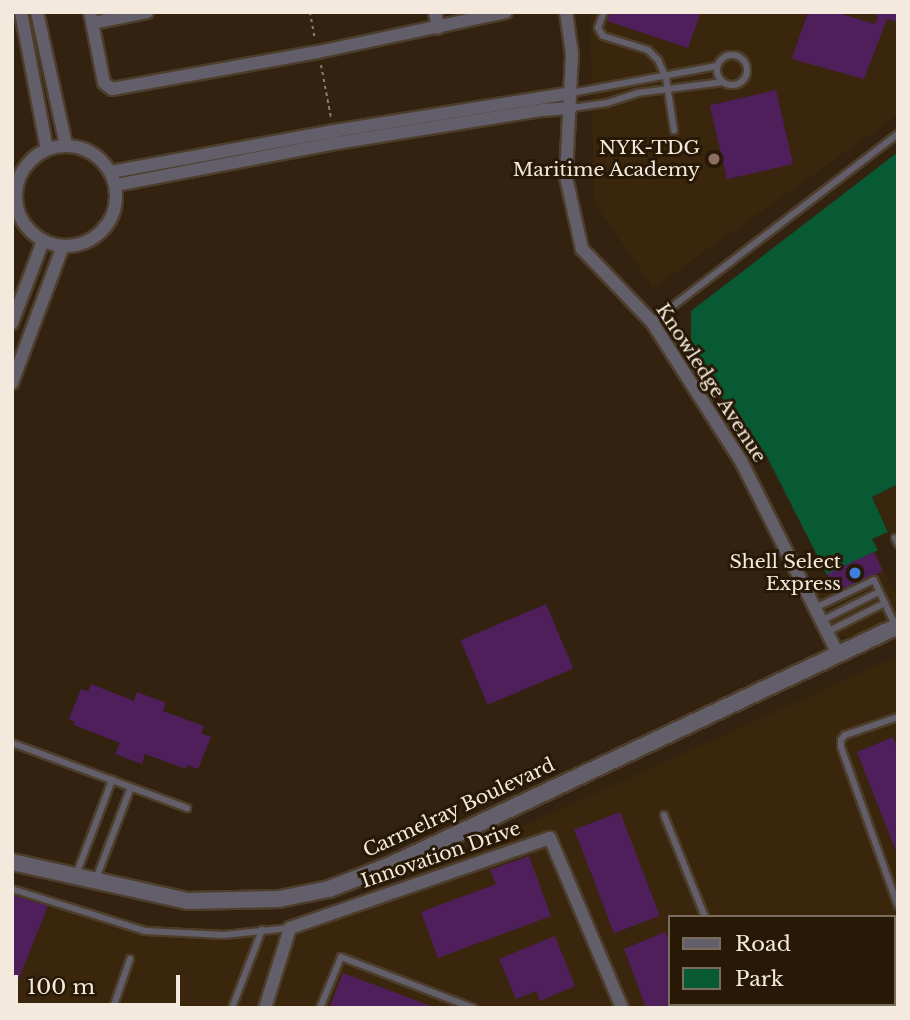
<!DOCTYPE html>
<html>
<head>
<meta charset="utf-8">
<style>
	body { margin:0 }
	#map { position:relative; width:910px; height:1020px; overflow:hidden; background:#32220f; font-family:"Libre Baskerville",serif }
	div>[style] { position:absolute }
	.built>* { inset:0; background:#3a260c }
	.green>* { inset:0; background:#075a34 }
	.building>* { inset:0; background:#4f1f5c; transform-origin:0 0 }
	.path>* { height:2px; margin-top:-1px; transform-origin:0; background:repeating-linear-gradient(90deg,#8c7e6e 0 3.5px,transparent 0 7px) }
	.roads { filter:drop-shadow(2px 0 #4d3e2c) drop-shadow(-2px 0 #4d3e2c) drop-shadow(0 2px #4d3e2c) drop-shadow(0 -2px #4d3e2c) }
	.service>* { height:6px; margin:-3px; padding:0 3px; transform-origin:3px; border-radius:3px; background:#635f6a }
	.service>.ring { margin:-3px; padding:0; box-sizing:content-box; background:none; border:6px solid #635f6a; border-radius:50% }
	.minor>* { height:12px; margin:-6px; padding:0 6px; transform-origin:6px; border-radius:6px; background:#635f6a }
	.minor>.ring { margin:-6px; padding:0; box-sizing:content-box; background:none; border:12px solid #635f6a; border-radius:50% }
	.tertiary>* { height:16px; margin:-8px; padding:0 8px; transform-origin:8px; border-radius:8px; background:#635f6a }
	.dots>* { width:19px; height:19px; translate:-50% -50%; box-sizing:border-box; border:4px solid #271906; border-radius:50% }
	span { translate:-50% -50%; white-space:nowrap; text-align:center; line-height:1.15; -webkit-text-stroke:6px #271906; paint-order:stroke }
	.poi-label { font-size:19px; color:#f4e9dd }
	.right { translate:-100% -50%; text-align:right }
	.street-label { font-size:19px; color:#f4e9dd }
	.frame { position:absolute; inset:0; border:14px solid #f4e9dd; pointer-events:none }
	.legend { position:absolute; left:668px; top:915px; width:228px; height:91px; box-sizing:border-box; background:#271906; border:2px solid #796c5c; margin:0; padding:9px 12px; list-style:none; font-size:21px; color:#f4e9dd }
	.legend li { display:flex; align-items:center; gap:14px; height:35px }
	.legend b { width:35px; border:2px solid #796c5c }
	.scale { position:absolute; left:14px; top:975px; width:166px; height:32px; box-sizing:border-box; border:4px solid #f4e9dd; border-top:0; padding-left:9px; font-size:21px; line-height:24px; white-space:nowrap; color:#f4e9dd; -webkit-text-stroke:5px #271906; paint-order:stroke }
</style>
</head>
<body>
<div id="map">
	<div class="built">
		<div style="clip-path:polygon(590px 12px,898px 12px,898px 115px,653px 288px,594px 203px)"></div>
		<div style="clip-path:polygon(898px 484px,898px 551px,872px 496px)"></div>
		<div style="clip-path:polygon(874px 552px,898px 598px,898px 620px,856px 640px,841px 636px,833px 629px,809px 584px)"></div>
		<div style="clip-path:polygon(evenodd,898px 656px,898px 1008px,12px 1008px,12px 884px,121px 920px,162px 926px,234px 929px,281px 924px,335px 911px,898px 656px,670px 917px,894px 917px,894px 1004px,670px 1004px,670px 917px)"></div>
	</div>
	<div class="green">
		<div style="clip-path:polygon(898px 152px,898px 484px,872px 497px,888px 532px,872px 539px,878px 550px,827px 575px,765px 453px,691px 357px,691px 311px)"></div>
	</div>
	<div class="building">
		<div style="clip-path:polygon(611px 12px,701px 12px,688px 48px,607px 21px)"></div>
		<div style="clip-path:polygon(808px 12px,835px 12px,875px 24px,878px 16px,872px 12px,898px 12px,898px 22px,887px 19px,864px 79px,792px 59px)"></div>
		<div style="left:776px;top:90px;width:76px;height:68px;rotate:77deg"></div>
		<div style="left:874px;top:552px;width:21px;height:52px;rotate:65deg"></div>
		<div style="left:546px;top:604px;width:70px;height:93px;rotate:67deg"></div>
		<div style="clip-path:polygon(91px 684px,134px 701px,137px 692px,166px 703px,163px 711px,204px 726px,201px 733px,211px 737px,198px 769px,187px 765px,186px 769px,145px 754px,142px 764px,115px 754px,120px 743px,74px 725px,75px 722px,69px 719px,81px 689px,88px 691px)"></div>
		<div style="clip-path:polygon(893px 737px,898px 749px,897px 854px,857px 752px)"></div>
		<div style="left:620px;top:812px;width:111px;height:49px;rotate:69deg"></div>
		<div style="clip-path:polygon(529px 856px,551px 916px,438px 958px,421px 912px,496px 884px,490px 870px)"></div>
		<div style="clip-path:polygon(12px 895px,48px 906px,13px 993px,12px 993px)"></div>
		<div style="clip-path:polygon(665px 932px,670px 944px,670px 1008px,646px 1008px,624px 949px)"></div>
		<div style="clip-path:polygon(555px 936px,575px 986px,540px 1001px,536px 991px,516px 999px,499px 959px)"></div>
		<div style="clip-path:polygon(343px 973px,434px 1007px,433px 1008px,329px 1008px)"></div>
	</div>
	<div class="path">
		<div style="left:310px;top:12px;width:27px;rotate:80deg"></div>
		<div style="left:321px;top:65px;width:54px;rotate:79.3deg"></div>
	</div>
	<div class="roads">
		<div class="service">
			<div style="left:604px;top:12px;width:17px;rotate:111deg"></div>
			<div style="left:598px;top:28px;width:9px;rotate:58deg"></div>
			<div style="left:603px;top:36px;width:47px;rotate:17.3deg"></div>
			<div style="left:648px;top:50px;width:14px;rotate:45deg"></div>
			<div style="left:658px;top:60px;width:20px;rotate:66deg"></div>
			<div style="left:666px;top:78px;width:53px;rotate:81.3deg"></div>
			<div class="ring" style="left:717px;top:55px;width:24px;height:24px"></div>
			<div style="left:571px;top:93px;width:148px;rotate:-10.5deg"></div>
			<div style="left:571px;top:108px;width:36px;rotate:-8deg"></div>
			<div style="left:607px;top:103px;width:32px;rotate:-18deg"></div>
			<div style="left:637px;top:93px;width:87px;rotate:-7.3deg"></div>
			<div style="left:652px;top:322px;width:310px;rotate:-37.4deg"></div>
			<div style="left:895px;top:538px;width:7px;rotate:63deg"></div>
			<div style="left:815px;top:608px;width:65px;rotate:-25.4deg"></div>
			<div style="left:874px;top:580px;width:50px;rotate:65deg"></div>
			<div style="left:821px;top:621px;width:65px;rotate:-26.6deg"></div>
			<div style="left:827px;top:632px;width:65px;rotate:-26.6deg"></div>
			<div style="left:898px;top:717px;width:56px;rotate:161.2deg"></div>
			<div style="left:845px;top:735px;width:6px;rotate:129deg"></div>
			<div style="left:841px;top:740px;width:7px;rotate:90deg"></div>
			<div style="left:841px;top:747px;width:169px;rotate:70.3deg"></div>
			<div style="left:12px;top:743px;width:187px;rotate:20.4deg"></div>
			<div style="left:664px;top:815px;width:110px;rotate:68.1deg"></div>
			<div style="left:76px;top:875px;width:102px;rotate:-69.2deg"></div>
			<div style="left:96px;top:879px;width:98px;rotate:-69.2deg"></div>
			<div style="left:12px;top:889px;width:139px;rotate:17.5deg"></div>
			<div style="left:145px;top:931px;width:79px;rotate:2.9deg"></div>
			<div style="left:224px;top:935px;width:66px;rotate:-6.1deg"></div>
			<div style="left:894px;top:936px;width:4px;rotate:-27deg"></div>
			<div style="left:741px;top:1004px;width:4px;rotate:76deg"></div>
			<div style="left:864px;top:1004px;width:4px;rotate:76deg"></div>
			<div style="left:113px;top:1008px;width:52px;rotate:-70.9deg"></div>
			<div style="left:232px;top:1008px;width:84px;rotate:-69deg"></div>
			<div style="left:320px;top:1008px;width:55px;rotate:-67.6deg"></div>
			<div style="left:341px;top:957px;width:142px;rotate:21.1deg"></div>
		</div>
		<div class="minor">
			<div style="left:21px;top:12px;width:139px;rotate:79.3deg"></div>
			<div style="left:37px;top:12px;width:136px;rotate:77.7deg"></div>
			<div style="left:90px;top:12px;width:72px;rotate:78.8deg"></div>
			<div style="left:104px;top:83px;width:10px;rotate:37deg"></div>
			<div style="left:112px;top:89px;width:209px;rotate:-10.2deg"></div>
			<div style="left:318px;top:52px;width:192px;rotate:-12deg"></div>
			<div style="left:435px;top:12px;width:16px;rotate:79deg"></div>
			<div style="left:566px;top:12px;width:42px;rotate:81.9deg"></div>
			<div style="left:572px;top:54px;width:123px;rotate:92.8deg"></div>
			<div style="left:566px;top:177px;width:74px;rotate:77.5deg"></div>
			<div style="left:582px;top:249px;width:101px;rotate:46.2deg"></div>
			<div style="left:652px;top:322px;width:165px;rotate:57.4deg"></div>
			<div style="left:741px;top:461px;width:216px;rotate:63.3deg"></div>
			<div style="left:93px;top:23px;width:55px;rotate:-11.5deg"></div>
			<div class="ring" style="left:16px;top:146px;width:88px;height:88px"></div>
			<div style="left:111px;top:172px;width:227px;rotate:-10.4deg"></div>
			<div style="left:334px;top:131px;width:240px;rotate:-9.1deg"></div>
			<div style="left:116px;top:185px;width:224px;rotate:-10.8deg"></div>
			<div style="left:336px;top:143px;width:209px;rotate:-9.1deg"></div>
			<div style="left:542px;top:110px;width:29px;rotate:-4deg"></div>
			<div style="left:12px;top:323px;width:88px;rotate:-69.3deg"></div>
			<div style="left:12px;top:383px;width:146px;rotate:-69.6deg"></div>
			<div style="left:265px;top:1008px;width:84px;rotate:-72.6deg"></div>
			<div style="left:290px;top:928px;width:275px;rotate:-19.1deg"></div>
			<div style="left:550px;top:838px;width:185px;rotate:67deg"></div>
		</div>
		<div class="tertiary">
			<div style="left:12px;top:862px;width:180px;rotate:12.5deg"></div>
			<div style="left:188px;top:901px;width:91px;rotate:-1.3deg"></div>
			<div style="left:279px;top:899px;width:51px;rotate:-11.3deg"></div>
			<div style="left:329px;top:889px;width:69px;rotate:-21.3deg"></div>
			<div style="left:393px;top:864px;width:558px;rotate:-25.23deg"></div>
		</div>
	</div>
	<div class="dots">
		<div style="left:714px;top:159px;background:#8d6e63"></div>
		<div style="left:855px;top:573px;background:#3f7fe0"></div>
	</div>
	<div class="poi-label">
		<span class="right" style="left:700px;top:159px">NYK-TDG<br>Maritime Academy</span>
		<span class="right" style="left:841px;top:573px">Shell Select<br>Express</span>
	</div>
	<div class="street-label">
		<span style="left:711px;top:383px;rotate:57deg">Knowledge Avenue</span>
		<span style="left:459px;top:808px;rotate:-25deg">Carmelray Boulevard</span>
		<span style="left:441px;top:855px;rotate:-19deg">Innovation Drive</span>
	</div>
	<div class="frame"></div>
	<ul class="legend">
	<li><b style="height:9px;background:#635f6a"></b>Road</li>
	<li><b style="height:19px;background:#075a34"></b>Park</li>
	</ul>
	<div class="scale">100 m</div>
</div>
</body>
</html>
